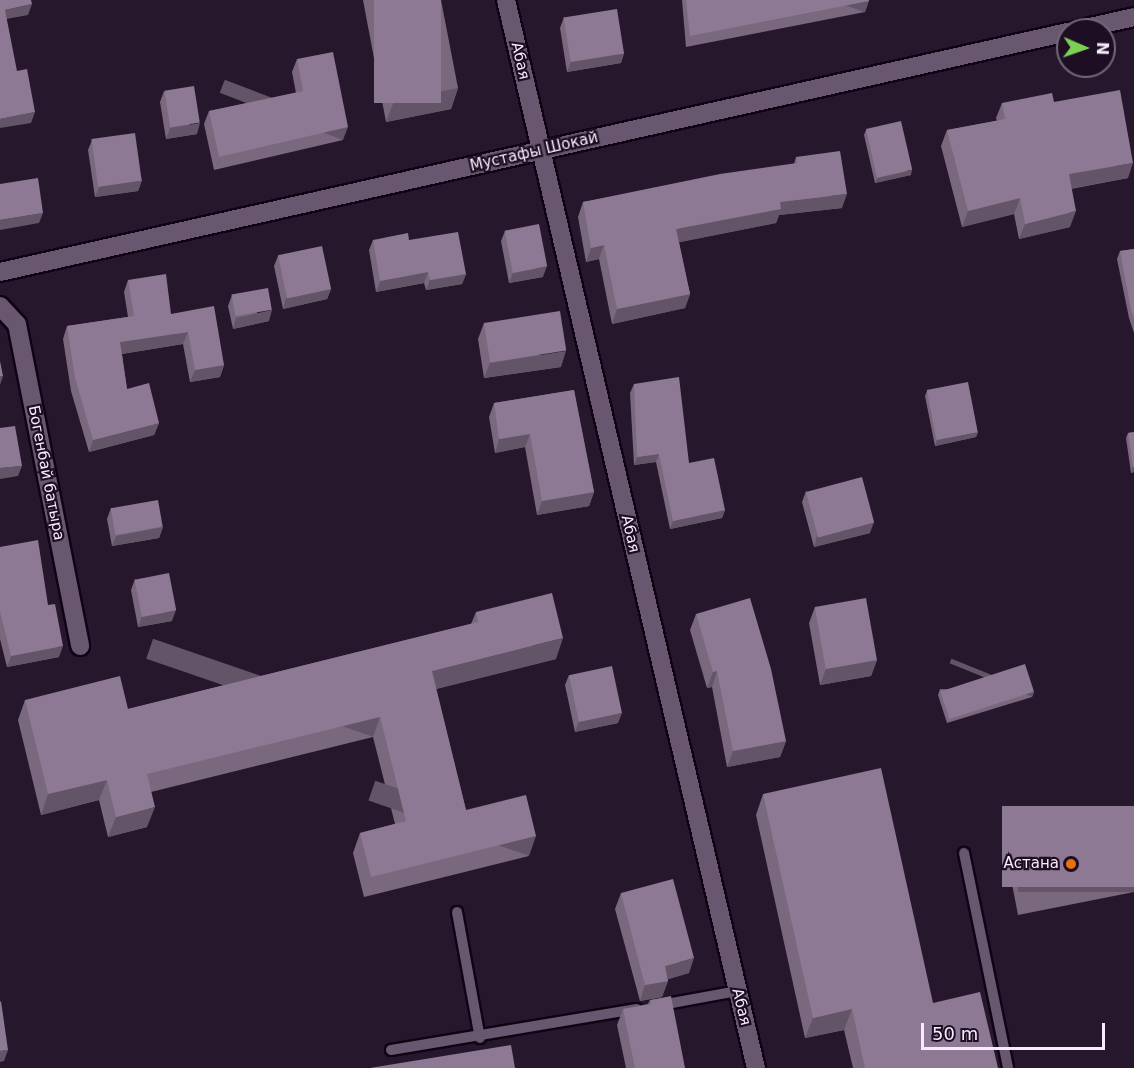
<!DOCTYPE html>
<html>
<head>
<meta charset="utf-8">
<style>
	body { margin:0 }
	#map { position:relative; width:1134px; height:1068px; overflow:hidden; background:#27172d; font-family:"DejaVu Sans",sans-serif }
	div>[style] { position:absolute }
	.roads { filter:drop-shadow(2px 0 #100314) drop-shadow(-2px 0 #100314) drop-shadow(0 2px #100314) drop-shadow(0 -2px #100314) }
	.lane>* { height:10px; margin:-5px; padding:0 5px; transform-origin:5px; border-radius:5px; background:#69566f }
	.street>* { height:18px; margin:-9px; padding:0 9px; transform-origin:9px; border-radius:9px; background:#69566f }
	.wall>* { inset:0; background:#79687e }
	.shaded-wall>* { inset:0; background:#635567; transform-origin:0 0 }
	.building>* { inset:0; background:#8d7993; transform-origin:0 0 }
	.dots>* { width:16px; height:16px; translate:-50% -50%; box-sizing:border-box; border:3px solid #1e0e23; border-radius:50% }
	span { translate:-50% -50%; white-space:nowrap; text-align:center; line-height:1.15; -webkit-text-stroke:4.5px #1e0e23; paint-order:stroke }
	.street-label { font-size:15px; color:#f7ecfb }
	.poi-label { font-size:15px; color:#f7ecfb }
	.right { translate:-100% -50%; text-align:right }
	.north { position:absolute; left:1056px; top:18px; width:60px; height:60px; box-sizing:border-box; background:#1e0e23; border:2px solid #756779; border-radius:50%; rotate:92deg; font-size:16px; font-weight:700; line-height:24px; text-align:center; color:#f7ecfb }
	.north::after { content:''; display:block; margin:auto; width:21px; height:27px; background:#7cd155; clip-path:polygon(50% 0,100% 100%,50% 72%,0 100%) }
	.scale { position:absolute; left:921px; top:1023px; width:184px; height:27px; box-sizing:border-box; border:3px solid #f7ecfb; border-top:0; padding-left:8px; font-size:18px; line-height:21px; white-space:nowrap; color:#f7ecfb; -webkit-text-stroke:4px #1e0e23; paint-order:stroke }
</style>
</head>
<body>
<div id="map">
	<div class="roads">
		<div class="lane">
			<div style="left:964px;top:853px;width:219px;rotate:78.4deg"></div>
			<div style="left:457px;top:912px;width:128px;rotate:79.7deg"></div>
			<div style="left:661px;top:1005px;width:77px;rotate:-10.4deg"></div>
			<div style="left:391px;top:1050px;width:249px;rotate:-9.5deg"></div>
		</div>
		<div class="street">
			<div style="left:506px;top:0;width:1097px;rotate:76.83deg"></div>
			<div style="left:1077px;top:30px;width:58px;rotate:-12.8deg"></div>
			<div style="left:0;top:272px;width:1095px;rotate:-12.67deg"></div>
			<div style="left:0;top:306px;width:25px;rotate:47deg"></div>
			<div style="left:17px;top:324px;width:328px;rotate:78.9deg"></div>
		</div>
	</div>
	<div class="wall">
		<div style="clip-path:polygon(363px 0,441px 0,458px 88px,451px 109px,386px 122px)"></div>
		<div style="clip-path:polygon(682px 0,869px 0,865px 12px,686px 47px)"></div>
		<div style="clip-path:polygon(564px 17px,624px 53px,621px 63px,567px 72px,560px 28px)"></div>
		<div style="clip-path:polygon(297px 59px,343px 140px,214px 170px,204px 124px,209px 111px,296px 93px,292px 72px)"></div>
		<div style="clip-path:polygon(164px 91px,197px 134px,166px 139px,160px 102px)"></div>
		<div style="clip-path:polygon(1054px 102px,1128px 178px,1071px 189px,1070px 227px,1019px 239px,1014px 214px,962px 227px,941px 146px,947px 130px,997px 121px,996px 118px,1002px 103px)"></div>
		<div style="clip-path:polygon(866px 130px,911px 175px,875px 183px,864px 135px)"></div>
		<div style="clip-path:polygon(92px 140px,142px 180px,138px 191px,95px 197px,88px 150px)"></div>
		<div style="clip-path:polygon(796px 157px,842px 208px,779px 215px,776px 223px,679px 242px,690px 294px,685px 308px,612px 324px,599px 259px,586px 262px,578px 217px,583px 202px,794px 164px)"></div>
		<div style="clip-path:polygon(505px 231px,543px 277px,509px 283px,501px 241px)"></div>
		<div style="clip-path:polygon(373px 240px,409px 240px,466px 274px,462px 284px,426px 290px,424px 283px,376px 292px,369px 250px)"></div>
		<div style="clip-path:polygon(1134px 249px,1134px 333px,1129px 318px,1117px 259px,1120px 251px)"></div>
		<div style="clip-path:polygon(278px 256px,331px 289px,327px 299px,283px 309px,274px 266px)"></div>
		<div style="clip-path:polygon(128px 280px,171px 314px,224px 365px,220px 377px,190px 382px,183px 344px,122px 354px,127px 389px,159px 423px,154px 435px,89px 452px,71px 391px,63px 339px,67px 326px,128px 317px,124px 292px)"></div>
		<div style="clip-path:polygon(232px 295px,269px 321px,233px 329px,228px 306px)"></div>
		<div style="clip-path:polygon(484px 323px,561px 367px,484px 378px,478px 339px)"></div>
		<div style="clip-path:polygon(634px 384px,689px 463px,725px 510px,722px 518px,670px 529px,656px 462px,634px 465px,630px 393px)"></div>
		<div style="clip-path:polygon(574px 390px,594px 492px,589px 506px,537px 515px,525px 447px,495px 453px,489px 417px,494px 403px)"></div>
		<div style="clip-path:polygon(927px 391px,978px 432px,976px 437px,935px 446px,925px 396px)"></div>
		<div style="clip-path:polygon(1134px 432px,1134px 472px,1131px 473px,1126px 438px,1128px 433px)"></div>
		<div style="clip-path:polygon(806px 491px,870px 533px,814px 547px,802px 502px)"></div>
		<div style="clip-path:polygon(111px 508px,163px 527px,159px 538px,112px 546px,107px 519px)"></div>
		<div style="clip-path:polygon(0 547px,48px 605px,59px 657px,7px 667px,0 639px)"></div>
		<div style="clip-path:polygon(135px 579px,172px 621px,138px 627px,131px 590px)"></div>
		<div style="clip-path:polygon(815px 607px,877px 660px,871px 676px,820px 685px,809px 623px)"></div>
		<div style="clip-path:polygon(476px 612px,556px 659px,436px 689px,466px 810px,529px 856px,364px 897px,353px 853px,360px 833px,395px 824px,373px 737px,151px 792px,147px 827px,108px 837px,99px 800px,41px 815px,18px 720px,25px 700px,128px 709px,471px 624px)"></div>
		<div style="clip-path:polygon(696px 614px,786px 741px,780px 757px,727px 767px,712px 687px,707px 688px,690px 630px)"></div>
		<div style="clip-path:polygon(569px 675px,618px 723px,575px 732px,565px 685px)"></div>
		<div style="clip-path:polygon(940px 689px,1034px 692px,1032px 697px,947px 723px,938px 695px)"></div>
		<div style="clip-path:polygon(763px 794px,933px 1003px,998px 1068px,853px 1068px,844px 1030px,805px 1038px,756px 815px)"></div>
		<div style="clip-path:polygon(1134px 806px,1134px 892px,1018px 915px,1003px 837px,1005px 832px)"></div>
		<div style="clip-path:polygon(621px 893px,689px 973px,668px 979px,668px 981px,662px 997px,640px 1001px,615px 909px)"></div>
		<div style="clip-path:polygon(650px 1000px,685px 1068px,626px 1068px,617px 1025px,623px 1009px,648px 1004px)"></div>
	</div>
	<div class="shaded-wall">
		<div style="left:869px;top:1px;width:12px;height:182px;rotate:110deg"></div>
		<div style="clip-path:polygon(32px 4px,28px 15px,1px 20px,5px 10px)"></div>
		<div style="clip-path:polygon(624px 53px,621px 63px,567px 72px,571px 61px)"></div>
		<div style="clip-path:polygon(458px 88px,451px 109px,386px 122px,394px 101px)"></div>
		<div style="clip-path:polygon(35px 112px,31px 123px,0 128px,0 119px)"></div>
		<div style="clip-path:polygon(200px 123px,197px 134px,166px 139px,170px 128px)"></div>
		<div style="left:348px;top:127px;width:14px;height:132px;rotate:111deg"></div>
		<div style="clip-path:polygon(1133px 163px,1128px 178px,1063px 190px,1069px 174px)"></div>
		<div style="clip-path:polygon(912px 170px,911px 175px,875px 183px,877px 178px)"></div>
		<div style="clip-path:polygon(142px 180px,138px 191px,95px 197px,99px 187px)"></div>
		<div style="clip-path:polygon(847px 194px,842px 208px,779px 215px,776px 223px,671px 244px,676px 229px,780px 202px)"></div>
		<div style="clip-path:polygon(1020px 198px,1014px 214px,962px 227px,968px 211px)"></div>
		<div style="clip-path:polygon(1076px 211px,1070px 227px,1019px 239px,1025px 224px)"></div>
		<div style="clip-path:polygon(43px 213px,39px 223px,0 230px,0 220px)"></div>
		<div style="clip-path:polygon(604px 245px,599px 259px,586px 262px,591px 248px)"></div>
		<div style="clip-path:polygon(547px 266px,543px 277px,509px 283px,513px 273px)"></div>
		<div style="clip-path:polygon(428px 272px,424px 283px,376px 292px,380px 281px)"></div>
		<div style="clip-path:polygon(466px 274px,462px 284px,426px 290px,430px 280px)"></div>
		<div style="clip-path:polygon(331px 289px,327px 299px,283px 309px,286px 298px)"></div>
		<div style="clip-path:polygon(690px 294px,685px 308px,612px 324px,617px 309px)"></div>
		<div style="clip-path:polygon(272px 310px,269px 321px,233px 329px,236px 318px)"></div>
		<div style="clip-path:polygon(188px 332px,183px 344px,115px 355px,120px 342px)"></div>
		<div style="clip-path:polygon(566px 351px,561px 367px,484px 378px,490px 363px)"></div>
		<div style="clip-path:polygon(224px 365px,220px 377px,190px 382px,195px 370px)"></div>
		<div style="clip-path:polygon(0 376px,3px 376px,0 385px)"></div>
		<div style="clip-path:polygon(159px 423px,154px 435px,89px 452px,93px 440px)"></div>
		<div style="clip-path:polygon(978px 432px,976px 437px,935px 446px,937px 440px)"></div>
		<div style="clip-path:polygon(530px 434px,525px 447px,495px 453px,499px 439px)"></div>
		<div style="clip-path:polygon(659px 454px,656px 462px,634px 465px,637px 457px)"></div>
		<div style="clip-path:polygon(22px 466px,18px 476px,0 479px,0 468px)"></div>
		<div style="clip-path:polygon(1133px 467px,1134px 467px,1134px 472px,1131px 473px)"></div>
		<div style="clip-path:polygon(594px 492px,589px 506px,537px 515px,542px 501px)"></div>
		<div style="clip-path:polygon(725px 510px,722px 518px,670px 529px,673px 521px)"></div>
		<div style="clip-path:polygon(874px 522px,870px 533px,814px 547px,817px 536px)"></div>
		<div style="clip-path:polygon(163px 527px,159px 538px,112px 546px,116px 536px)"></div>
		<div style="clip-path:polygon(176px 610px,172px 621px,138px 627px,142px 616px)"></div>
		<div style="clip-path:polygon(563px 638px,556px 659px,424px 692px,432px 671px)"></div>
		<div style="clip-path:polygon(63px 646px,59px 657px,7px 667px,11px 656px)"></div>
		<div style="clip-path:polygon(877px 660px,871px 676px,820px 685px,826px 669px)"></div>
		<div style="clip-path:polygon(717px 671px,712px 687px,707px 688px,713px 672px)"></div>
		<div style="left:1034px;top:692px;width:5px;height:89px;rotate:112deg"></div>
		<div style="clip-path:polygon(622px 713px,618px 723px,575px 732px,579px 721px)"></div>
		<div style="left:380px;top:717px;width:21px;height:240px;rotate:109deg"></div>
		<div style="clip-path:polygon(786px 741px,780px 757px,727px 767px,733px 751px)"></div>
		<div style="clip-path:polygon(107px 780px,99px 800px,41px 815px,48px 794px)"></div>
		<div style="clip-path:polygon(155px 807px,147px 827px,108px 837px,116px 817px)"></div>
		<div style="left:536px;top:836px;width:21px;height:170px;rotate:109deg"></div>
		<div style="left:1134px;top:887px;width:5px;height:116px;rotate:90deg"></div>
		<div style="clip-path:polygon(694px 958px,689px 973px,659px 982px,665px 966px)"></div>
		<div style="clip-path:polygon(668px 981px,662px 997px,640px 1001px,645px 985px)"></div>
		<div style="clip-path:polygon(852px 1009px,844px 1030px,805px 1038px,813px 1018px)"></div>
		<div style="clip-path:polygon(8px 1050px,4px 1061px,0 1062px,0 1051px)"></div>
	</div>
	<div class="building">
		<div style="clip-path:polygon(0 0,31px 0,32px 4px,5px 10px,17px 71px,27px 69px,35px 112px,0 119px)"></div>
		<div style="left:374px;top:0;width:67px;height:103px"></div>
		<div style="clip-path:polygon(686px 0,869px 0,869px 1px,690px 36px)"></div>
		<div style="left:617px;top:9px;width:45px;height:54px;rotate:81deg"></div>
		<div style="clip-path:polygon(333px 52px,348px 127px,219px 157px,209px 111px,303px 91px,297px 59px)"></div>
		<div style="left:194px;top:86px;width:37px;height:30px;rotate:81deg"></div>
		<div style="clip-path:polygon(1120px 90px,1133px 163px,1069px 174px,1076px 211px,1025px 224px,1020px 198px,968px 211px,947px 130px,1005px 119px,1002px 103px,1052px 93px,1054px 102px)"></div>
		<div style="left:901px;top:121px;width:50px;height:36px;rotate:77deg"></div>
		<div style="left:135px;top:133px;width:48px;height:44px;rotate:82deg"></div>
		<div style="clip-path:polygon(840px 151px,847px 194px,780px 202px,781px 209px,676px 229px,690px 294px,617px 309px,604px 245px,591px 248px,583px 202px,720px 174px,797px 163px,796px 157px)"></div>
		<div style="clip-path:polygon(38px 178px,43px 213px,0 220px,0 184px)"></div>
		<div style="left:539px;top:224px;width:43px;height:35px;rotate:79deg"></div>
		<div style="clip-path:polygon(458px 232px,466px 274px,430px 280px,428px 272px,380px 281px,373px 240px,408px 233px,409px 240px)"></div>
		<div style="left:322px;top:246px;width:44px;height:45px;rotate:78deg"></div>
		<div style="clip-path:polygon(1134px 249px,1134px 318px,1131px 310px,1120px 251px)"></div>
		<div style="clip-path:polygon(166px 274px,171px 314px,214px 306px,224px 365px,195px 370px,188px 332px,120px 342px,127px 389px,149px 383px,159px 423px,93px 440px,75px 378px,67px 326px,134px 316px,128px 280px)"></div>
		<div style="left:268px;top:288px;width:22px;height:37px;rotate:80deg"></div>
		<div style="left:560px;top:311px;width:40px;height:77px;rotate:81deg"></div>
		<div style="clip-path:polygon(0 361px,3px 376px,0 376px)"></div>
		<div style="clip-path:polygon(679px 377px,689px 463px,714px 458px,725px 510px,673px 521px,659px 454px,637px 457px,634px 384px)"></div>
		<div style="left:968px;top:382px;width:51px;height:42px;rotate:79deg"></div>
		<div style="clip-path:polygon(574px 390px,594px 492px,542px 501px,530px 434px,499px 439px,494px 403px)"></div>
		<div style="clip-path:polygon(15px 426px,22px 466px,0 468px,0 428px)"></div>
		<div style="clip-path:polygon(1134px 432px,1134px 467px,1133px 467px,1128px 433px)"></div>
		<div style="left:862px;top:477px;width:47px;height:58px;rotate:75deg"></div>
		<div style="left:158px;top:500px;width:27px;height:48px;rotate:80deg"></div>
		<div style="clip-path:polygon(38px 540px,48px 605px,55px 604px,63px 646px,11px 656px,0 611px,0 547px)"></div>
		<div style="left:169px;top:573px;width:38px;height:35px;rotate:79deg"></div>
		<div style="clip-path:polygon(552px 593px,563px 638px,432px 671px,466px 810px,526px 795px,536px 836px,371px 877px,360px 833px,406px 821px,380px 717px,147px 774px,155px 807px,116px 817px,107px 780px,48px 794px,25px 700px,120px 676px,128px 709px,478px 622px,476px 612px)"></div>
		<div style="clip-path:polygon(750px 598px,771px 669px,786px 741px,733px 751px,717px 671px,713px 672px,696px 614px)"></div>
		<div style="left:866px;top:598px;width:63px;height:52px;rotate:80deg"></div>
		<div style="left:1025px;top:664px;width:29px;height:89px;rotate:72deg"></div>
		<div style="left:612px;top:666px;width:48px;height:44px;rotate:78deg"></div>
		<div style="clip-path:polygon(881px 768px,933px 1003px,980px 992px,998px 1068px,865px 1068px,852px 1009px,813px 1018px,763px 794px)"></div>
		<div style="left:1134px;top:806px;width:81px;height:132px;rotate:90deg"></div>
		<div style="clip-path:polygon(673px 879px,694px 958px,665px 966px,668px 981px,645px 985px,621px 893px)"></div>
		<div style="clip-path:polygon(671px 996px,685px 1068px,635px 1068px,623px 1009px,651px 1004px,650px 1000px)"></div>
		<div style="clip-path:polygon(1px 1001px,8px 1050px,0 1051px,0 1002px)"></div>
		<div style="clip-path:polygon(511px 1045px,515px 1068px,370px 1068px)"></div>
	</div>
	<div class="dots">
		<div style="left:1071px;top:864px;background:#e8710a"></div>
	</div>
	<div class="street-label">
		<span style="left:520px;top:61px;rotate:77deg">Абая</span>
		<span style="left:534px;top:152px;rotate:-13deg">Мустафы Шокай</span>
		<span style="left:46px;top:473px;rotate:79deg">Богенбай батыра</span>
		<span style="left:630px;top:534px;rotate:77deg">Абая</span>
		<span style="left:741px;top:1007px;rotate:76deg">Абая</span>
	</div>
	<div class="poi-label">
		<span class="right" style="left:1059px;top:864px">Астана</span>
	</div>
	<div class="north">N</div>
	<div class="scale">50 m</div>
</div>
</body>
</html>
